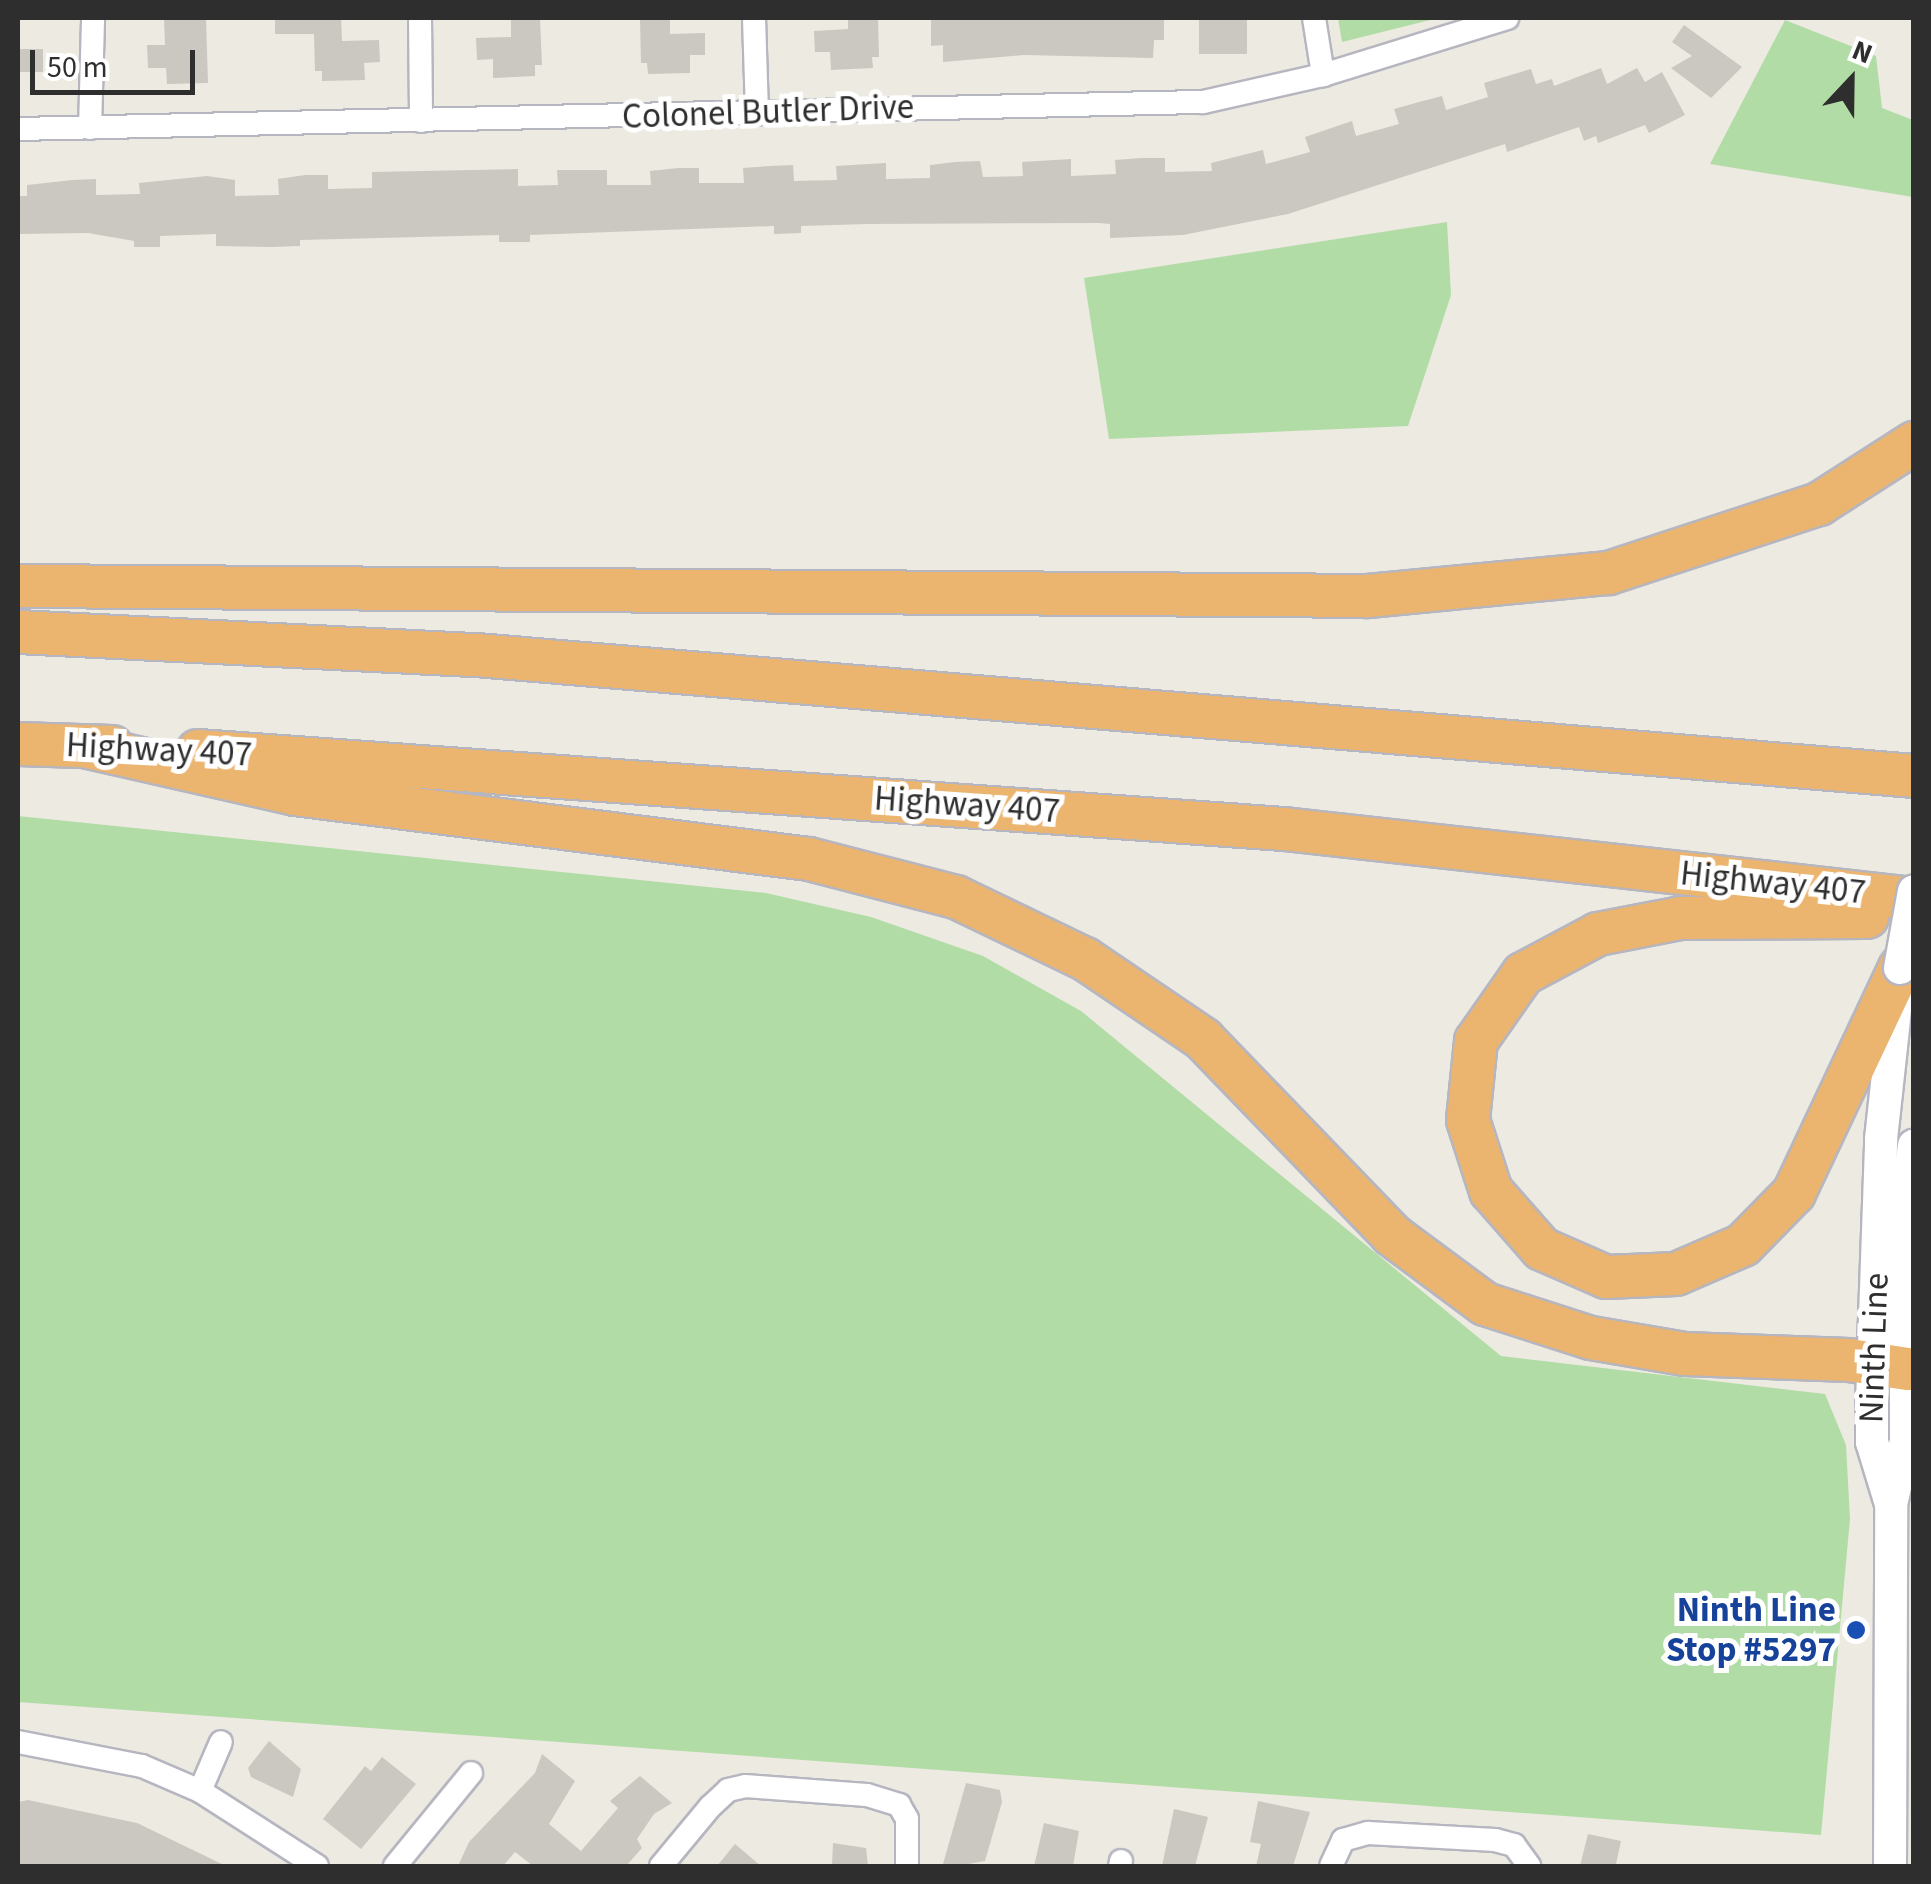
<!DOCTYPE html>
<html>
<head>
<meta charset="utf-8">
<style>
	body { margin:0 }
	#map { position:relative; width:1931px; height:1884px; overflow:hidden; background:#edeae2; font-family:"Source Sans 3",sans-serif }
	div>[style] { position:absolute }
	.green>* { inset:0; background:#b2dca6 }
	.building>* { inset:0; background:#cac8c0; transform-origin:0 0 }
	.roads { filter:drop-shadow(2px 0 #b6b6c0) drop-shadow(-2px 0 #b6b6c0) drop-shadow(0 2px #b6b6c0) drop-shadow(0 -2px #b6b6c0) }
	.street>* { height:22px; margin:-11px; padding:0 11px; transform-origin:11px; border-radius:11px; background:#fff }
	.secondary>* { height:32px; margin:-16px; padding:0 16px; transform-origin:16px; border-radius:16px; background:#fff }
	.highway>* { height:42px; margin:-21px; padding:0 21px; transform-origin:21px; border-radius:21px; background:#ebb46f }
	.bridges { filter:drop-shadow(2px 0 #b6b6c0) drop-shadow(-2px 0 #b6b6c0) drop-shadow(0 2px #b6b6c0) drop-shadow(0 -2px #b6b6c0) }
	.secondary-bridge>* { height:32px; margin:-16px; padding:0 16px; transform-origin:16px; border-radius:16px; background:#fff }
	.dots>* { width:28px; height:28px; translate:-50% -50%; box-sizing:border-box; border:5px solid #fff; border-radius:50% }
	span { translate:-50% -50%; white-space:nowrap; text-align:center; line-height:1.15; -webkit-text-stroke:10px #fff; paint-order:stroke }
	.street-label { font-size:35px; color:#2e2e2e }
	.transit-label { font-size:35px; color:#164399; font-weight:700 }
	.right { translate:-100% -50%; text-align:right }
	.frame { position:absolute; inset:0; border:20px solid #2e2e2e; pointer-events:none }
	.north { position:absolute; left:1801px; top:30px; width:100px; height:100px; -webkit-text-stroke:8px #fff; paint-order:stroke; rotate:22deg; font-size:28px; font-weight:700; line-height:40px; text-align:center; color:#2e2e2e }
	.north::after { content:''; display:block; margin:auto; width:35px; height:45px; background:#2e2e2e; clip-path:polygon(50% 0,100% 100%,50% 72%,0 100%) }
	.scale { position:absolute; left:30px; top:50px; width:165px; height:45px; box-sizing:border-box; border:5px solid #2e2e2e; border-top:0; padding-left:12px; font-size:30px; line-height:35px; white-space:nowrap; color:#2e2e2e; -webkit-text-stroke:8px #fff; paint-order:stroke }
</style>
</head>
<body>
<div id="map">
	<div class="green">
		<div style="clip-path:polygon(1338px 18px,1438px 18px,1342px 42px)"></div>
		<div style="clip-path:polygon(1785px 20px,1876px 56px,1882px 108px,1913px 120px,1913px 197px,1710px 164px)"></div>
		<div style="clip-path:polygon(1447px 222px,1451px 295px,1408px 426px,1109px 439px,1084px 278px)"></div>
		<div style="clip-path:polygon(18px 816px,766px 893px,871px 917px,983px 956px,1081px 1011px,1501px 1356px,1825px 1394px,1846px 1445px,1850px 1519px,1821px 1835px,18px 1702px)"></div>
	</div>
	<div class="building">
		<div style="clip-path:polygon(164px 18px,206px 18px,208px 83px,167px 84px,166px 68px,148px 68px,147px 45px,165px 45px)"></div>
		<div style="clip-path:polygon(275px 18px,341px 18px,342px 41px,379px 40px,380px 62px,364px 63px,365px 80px,322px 81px,322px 71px,315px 71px,314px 34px,275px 34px)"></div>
		<div style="clip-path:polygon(511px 18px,540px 18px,542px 65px,535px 65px,535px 76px,493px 78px,493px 59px,477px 60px,476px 38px,511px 37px)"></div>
		<div style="clip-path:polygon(640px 18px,670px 18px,670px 34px,705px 33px,705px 55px,690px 55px,690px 73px,648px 74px,647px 63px,641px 63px)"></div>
		<div style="clip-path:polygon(848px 18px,878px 18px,879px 57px,872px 57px,873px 68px,831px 70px,830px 52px,815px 52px,814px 31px,848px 29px)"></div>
		<div style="clip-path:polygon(931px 18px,1164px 18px,1164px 40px,1154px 40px,1153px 58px,1024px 55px,943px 62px,943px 45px,931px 46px)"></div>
		<div style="left:1199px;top:18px;width:48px;height:36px"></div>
		<div style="clip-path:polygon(1684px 25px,1742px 67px,1711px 98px,1671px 68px,1692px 56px,1672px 42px)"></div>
		<div style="left:18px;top:49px;width:25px;height:23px"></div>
		<div style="clip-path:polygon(1601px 68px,1607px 84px,1637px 68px,1645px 82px,1662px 72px,1685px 115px,1649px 133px,1645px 125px,1598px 143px,1596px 136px,1584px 141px,1579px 127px,1507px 152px,1505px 144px,1288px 214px,1183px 235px,1110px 238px,1110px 224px,1099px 223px,867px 224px,801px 226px,801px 233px,774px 234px,774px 226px,530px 235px,530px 242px,499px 242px,499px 235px,300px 240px,300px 246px,273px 247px,216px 246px,216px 234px,160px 236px,160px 247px,134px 247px,134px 241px,88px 233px,18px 234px,18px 196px,27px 196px,27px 185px,73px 180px,96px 179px,96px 195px,140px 194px,139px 183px,207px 176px,235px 180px,235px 196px,279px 195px,278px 179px,305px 175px,328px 175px,328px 189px,372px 188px,372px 172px,518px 169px,518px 186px,558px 185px,557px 170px,607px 170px,607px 185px,651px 185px,650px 171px,678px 168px,699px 168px,699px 183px,744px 183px,743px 168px,770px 166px,793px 165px,794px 181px,837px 180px,836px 166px,886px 163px,886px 179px,930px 178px,930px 165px,955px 162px,980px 161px,983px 177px,1023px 176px,1022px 162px,1071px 159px,1071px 176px,1116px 174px,1115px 160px,1141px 158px,1165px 158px,1165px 172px,1212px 171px,1211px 163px,1263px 150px,1266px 164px,1310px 152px,1305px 137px,1352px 121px,1356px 136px,1399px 124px,1394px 109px,1419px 102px,1442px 96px,1446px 110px,1488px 97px,1484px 83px,1531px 69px,1536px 84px,1552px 79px,1554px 86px)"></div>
		<div style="clip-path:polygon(269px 1741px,301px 1769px,293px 1797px,251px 1777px,248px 1768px)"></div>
		<div style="clip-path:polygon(542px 1754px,575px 1781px,549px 1824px,581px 1851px,618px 1808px,610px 1801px,640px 1776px,672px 1803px,654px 1814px,637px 1839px,642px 1848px,626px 1866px,533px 1866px,515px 1852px,503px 1866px,458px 1866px,469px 1842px,535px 1773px)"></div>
		<div style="clip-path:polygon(382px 1757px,416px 1784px,361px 1849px,323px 1819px,365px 1766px,371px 1771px)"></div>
		<div style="clip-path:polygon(966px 1783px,1000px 1790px,1002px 1802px,985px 1861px,957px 1866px,943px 1864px)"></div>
		<div style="clip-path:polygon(28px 1800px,137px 1823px,226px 1866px,18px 1866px,18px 1802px)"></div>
		<div style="clip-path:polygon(1258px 1801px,1310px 1812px,1293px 1866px,1256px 1866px,1261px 1844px,1250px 1842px)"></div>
		<div style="clip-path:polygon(1174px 1809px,1208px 1817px,1195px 1866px,1162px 1866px)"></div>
		<div style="clip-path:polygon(1044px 1823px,1079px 1831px,1073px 1866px,1034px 1866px)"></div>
		<div style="clip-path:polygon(1588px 1834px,1621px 1841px,1616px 1864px,1580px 1866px)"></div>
		<div style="clip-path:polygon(833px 1843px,866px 1848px,868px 1866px,832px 1866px)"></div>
		<div style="clip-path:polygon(735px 1844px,761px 1866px,717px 1866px)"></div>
	</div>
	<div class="roads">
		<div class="street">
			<div style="left:420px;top:18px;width:103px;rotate:89.4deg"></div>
			<div style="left:754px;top:18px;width:96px;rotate:88.2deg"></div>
			<div style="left:1314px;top:18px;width:58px;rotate:81deg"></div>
			<div style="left:90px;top:128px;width:110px;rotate:-88.4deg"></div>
			<div style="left:18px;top:129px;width:1185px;rotate:-1.31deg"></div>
			<div style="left:1203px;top:102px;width:123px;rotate:-12.7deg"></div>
			<div style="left:1323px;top:75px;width:193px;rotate:-17.2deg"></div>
			<div style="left:18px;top:1742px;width:126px;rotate:11deg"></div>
			<div style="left:142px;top:1766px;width:63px;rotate:23.3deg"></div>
			<div style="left:200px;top:1791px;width:139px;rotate:32.7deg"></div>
			<div style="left:200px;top:1791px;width:53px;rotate:-66.8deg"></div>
			<div style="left:395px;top:1866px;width:120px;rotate:-50.7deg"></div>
			<div style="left:661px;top:1866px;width:77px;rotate:-50.3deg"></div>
			<div style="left:710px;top:1807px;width:25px;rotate:-43deg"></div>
			<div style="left:728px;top:1790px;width:17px;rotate:-13deg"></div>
			<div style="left:745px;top:1786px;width:122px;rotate:4.2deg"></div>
			<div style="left:867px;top:1795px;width:34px;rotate:17deg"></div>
			<div style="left:899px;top:1805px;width:16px;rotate:60deg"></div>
			<div style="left:907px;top:1819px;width:47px;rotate:90deg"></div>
			<div style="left:1120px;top:1866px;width:5px;rotate:-79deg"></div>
			<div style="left:1331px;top:1866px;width:29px;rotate:-65deg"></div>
			<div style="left:1343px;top:1840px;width:26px;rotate:-16deg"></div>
			<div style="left:1368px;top:1833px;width:127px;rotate:3.2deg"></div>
			<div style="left:1495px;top:1840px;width:20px;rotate:15deg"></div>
			<div style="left:1514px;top:1845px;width:26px;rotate:54deg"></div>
		</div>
		<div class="secondary">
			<div style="left:1891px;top:1504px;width:65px;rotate:-107deg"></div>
			<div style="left:1872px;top:1442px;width:39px;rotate:-90deg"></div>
			<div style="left:1872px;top:1403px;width:264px;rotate:-88deg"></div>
			<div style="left:1881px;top:1139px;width:148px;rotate:-83.8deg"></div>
			<div style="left:1890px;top:1866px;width:362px;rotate:-89.8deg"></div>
			<div style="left:1891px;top:1504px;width:65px;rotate:-76.6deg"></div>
			<div style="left:1906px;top:1441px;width:239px;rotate:-90deg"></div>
			<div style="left:1906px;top:1202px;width:57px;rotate:-81.9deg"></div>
		</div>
		<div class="highway">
			<div style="left:18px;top:586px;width:1350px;rotate:0.42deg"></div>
			<div style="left:1368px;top:596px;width:242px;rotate:-5.5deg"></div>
			<div style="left:1609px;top:573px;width:221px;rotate:-18.2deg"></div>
			<div style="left:1819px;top:504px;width:113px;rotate:-32.7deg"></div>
			<div style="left:18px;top:632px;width:471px;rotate:2.9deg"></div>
			<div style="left:488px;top:656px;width:1431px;rotate:4.81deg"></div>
			<div style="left:18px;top:744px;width:94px;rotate:1.8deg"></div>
			<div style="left:84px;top:746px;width:216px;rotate:12.8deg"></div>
			<div style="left:295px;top:794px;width:518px;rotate:7.21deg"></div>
			<div style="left:809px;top:859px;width:152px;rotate:14.5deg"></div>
			<div style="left:956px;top:897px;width:143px;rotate:25.7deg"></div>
			<div style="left:1085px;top:959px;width:143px;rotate:34.1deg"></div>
			<div style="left:1203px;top:1039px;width:272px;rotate:46deg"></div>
			<div style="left:1392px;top:1235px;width:116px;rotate:36.6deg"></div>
			<div style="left:1485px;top:1304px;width:111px;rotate:17.8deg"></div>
			<div style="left:1591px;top:1338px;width:95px;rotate:9.7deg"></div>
			<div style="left:1685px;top:1354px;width:164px;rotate:2.1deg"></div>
			<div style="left:1849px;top:1360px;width:59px;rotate:8.8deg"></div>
			<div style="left:198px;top:751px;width:1089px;rotate:4.11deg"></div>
			<div style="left:1284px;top:829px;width:634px;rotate:6.34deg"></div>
			<div style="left:1867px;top:917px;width:186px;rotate:179.7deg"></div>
			<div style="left:1681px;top:918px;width:85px;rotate:169.1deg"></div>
			<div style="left:1598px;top:934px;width:85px;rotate:151.9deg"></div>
			<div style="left:1523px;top:974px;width:82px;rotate:125deg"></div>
			<div style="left:1476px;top:1041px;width:79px;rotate:95.8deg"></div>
			<div style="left:1468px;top:1120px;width:75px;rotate:72.1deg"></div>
			<div style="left:1491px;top:1191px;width:77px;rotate:48.7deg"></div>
			<div style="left:1542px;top:1249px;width:70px;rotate:23.6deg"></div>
			<div style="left:1606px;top:1277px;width:70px;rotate:-2.5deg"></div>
			<div style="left:1676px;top:1274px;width:73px;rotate:-23.4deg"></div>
			<div style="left:1743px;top:1245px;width:73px;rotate:-45.6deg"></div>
			<div style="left:1794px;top:1193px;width:249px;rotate:-64.8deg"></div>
		</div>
	</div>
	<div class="bridges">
		<div class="secondary-bridge">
			<div style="left:1900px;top:968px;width:78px;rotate:-79.7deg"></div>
		</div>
	</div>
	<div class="dots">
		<div style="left:1856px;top:1630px;background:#1a4fb4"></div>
	</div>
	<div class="street-label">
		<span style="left:768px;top:112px;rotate:-2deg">Colonel Butler Drive</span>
		<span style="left:159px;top:750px;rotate:3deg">Highway 407</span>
		<span style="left:967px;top:805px;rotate:4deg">Highway 407</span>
		<span style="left:1773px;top:883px;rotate:6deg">Highway 407</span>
		<span style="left:1874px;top:1348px;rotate:-88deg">Ninth Line</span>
	</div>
	<div class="transit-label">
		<span class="right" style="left:1836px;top:1630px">Ninth Line<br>Stop #5297</span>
	</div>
	<div class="frame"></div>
	<div class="north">N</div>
	<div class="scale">50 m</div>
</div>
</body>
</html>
